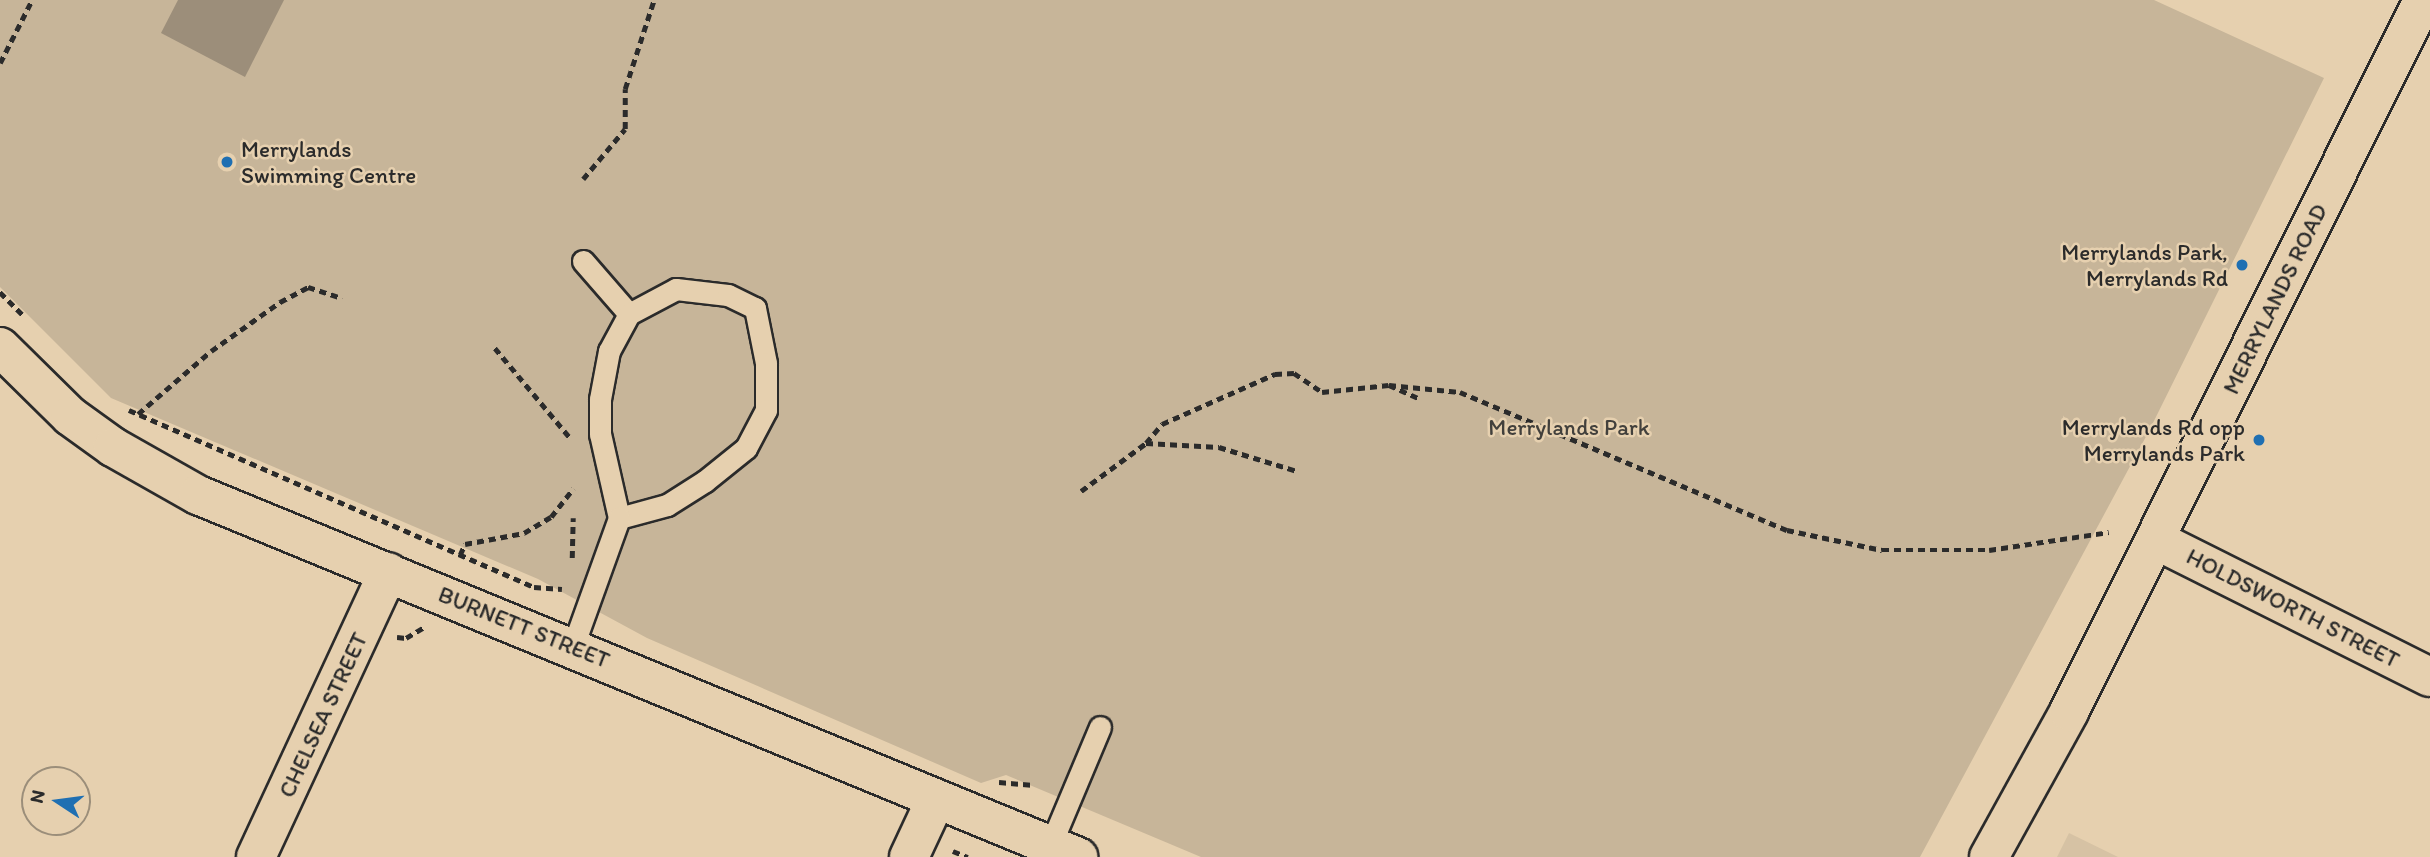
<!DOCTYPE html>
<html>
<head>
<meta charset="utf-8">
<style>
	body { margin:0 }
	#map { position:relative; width:2430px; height:857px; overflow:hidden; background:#e6d0af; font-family:Itim,sans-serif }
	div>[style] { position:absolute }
	.built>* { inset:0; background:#d6c2a4 }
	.green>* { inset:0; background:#c7b599 }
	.water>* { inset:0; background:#9c8e7a }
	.path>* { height:4.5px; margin-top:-2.25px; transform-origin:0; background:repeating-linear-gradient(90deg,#2b2b2b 0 7px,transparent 0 12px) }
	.roads { filter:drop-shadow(2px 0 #2b2b2b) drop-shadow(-2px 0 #2b2b2b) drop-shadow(0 2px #2b2b2b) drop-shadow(0 -2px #2b2b2b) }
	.lane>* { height:21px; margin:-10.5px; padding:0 10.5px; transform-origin:10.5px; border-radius:10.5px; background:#e6d0af }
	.street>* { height:38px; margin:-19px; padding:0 19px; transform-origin:19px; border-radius:19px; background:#e6d0af }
	.secondary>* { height:38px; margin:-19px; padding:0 19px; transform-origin:19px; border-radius:19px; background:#e6d0af }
	.dots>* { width:19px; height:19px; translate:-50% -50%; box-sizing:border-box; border:4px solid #e6d0af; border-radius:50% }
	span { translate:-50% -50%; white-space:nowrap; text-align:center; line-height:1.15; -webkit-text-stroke:5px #e6d0af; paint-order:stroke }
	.poi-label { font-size:23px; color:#2b2b2b }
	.left { translate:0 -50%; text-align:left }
	.right { translate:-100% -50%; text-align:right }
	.street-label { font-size:23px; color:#2b2b2b }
	.park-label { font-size:23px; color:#42403c }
	.north { position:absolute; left:21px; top:766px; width:70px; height:70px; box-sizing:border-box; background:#e6d0af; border:2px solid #9b8e7a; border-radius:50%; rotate:283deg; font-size:19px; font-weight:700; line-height:28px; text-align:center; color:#2b2b2b }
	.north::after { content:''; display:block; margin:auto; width:24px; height:32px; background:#1f6fb2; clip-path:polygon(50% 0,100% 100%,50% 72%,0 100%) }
</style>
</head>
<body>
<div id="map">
	<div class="built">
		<div style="clip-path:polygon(2069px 833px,2118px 857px,2057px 857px)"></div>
	</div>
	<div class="green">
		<div style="clip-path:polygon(0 0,2154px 0,2324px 78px,2149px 431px,1920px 857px,1201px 857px,1006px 775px,981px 783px,647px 638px,538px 579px,111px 398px,0 287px)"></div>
	</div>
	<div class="water">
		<div style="clip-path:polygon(178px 0,284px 0,245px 77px,161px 33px)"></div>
	</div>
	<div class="path">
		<div style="left:0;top:63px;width:71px;rotate:-63.1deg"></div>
		<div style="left:583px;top:179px;width:65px;rotate:-50deg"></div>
		<div style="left:625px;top:129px;width:40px;rotate:-90deg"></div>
		<div style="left:625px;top:89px;width:94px;rotate:-72deg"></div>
		<div style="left:0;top:292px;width:34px;rotate:45deg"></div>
		<div style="left:495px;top:348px;width:119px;rotate:50.1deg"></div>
		<div style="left:1389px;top:385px;width:71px;rotate:5.6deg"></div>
		<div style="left:1460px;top:392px;width:355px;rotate:22.9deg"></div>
		<div style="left:1787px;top:530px;width:97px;rotate:11.9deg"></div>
		<div style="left:1882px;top:550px;width:107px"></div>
		<div style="left:1989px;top:550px;width:121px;rotate:-8.5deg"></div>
		<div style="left:129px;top:410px;width:442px;rotate:23.6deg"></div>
		<div style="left:534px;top:587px;width:28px;rotate:4deg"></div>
		<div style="left:138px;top:414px;width:96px;rotate:-40.8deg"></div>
		<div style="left:211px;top:351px;width:85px;rotate:-35.4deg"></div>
		<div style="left:280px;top:302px;width:32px;rotate:-28deg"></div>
		<div style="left:308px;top:287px;width:36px;rotate:18deg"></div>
		<div style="left:1146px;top:443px;width:25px;rotate:-50deg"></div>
		<div style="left:1162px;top:424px;width:124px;rotate:-23.9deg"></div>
		<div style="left:1275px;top:374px;width:19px;rotate:-3deg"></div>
		<div style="left:1294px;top:373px;width:34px;rotate:34deg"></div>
		<div style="left:1322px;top:392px;width:67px;rotate:-6deg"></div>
		<div style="left:1389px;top:385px;width:32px;rotate:24deg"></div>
		<div style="left:1081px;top:491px;width:81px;rotate:-36.4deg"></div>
		<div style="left:1146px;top:443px;width:73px;rotate:3.1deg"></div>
		<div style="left:1219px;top:447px;width:82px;rotate:17.1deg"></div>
		<div style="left:460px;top:555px;width:12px;rotate:-66deg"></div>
		<div style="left:465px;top:544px;width:60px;rotate:-10.6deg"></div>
		<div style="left:524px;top:533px;width:31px;rotate:-31deg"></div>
		<div style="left:551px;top:517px;width:36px;rotate:-52deg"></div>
		<div style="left:572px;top:558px;width:40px;rotate:-88.6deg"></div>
		<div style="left:397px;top:637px;width:9px;rotate:6deg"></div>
		<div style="left:406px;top:638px;width:23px;rotate:-31deg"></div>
		<div style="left:999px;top:782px;width:35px;rotate:5deg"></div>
		<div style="left:953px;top:851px;width:16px;rotate:22deg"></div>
	</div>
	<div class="roads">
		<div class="lane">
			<div style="left:583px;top:261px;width:70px;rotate:49deg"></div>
			<div style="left:676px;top:289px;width:52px;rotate:6.6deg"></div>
			<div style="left:728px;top:295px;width:30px;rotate:26deg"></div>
			<div style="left:755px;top:308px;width:56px;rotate:78.7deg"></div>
			<div style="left:766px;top:363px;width:47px;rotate:90deg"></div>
			<div style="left:766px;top:410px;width:43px;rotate:117.8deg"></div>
			<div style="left:746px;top:448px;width:53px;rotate:141.2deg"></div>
			<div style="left:705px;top:481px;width:45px;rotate:147.7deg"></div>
			<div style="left:667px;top:505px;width:50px;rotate:164.8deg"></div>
			<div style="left:619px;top:518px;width:86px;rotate:-102.7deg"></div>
			<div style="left:600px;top:434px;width:35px;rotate:-90deg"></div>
			<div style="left:600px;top:399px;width:49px;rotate:-79.4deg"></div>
			<div style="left:609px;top:351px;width:42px;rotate:-61.6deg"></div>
			<div style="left:629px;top:314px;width:53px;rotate:-28deg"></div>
			<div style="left:573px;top:646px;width:136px;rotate:-70.2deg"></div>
			<div style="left:1050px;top:846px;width:129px;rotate:-67.2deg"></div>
		</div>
		<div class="street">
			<div style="left:2156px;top:540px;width:306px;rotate:26.6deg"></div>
			<div style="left:256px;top:857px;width:314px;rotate:-65.1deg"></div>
			<div style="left:909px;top:857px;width:64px;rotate:-65deg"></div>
		</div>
		<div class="secondary">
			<div style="left:0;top:347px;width:98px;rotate:44.6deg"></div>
			<div style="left:70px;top:416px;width:53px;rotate:35.8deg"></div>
			<div style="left:113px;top:447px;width:98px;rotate:29.5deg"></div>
			<div style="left:198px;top:495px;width:952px;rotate:22.36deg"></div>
			<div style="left:1989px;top:857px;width:166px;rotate:-61.1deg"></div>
			<div style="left:2069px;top:712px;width:795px;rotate:-63.56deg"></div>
		</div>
	</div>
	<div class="dots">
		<div style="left:227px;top:162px;background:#1f6fb2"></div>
		<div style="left:2242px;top:265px;background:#1f6fb2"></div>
		<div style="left:2259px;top:440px;background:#1f6fb2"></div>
	</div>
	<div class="poi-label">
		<span class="left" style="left:241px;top:162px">Merrylands<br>Swimming Centre</span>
		<span class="right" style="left:2228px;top:265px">Merrylands Park,<br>Merrylands Rd</span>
		<span class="right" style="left:2245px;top:440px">Merrylands Rd opp<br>Merrylands Park</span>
	</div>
	<div class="street-label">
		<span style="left:2275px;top:299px;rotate:-64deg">MERRYLANDS ROAD</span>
		<span style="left:2293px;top:608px;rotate:27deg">HOLDSWORTH STREET</span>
		<span style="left:524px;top:627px;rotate:22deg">BURNETT STREET</span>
		<span style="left:323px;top:715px;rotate:-65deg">CHELSEA STREET</span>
	</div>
	<div class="park-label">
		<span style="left:1569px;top:427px">Merrylands Park</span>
	</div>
	<div class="north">N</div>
</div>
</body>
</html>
